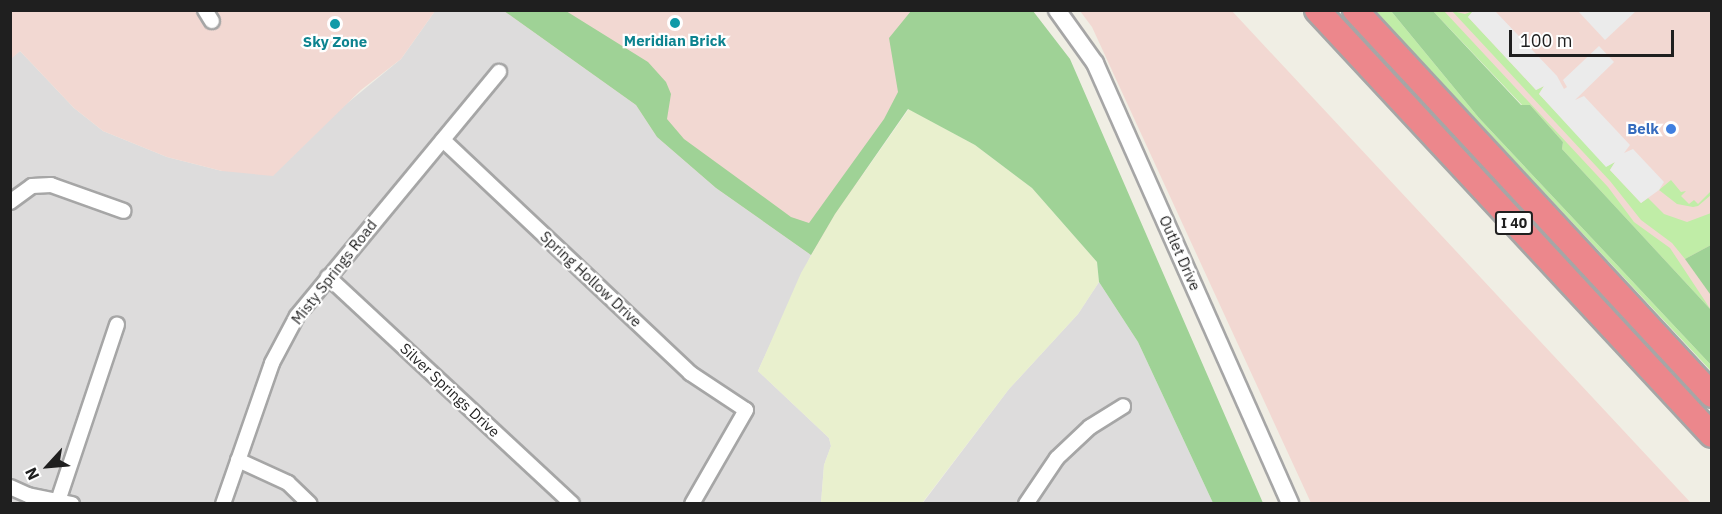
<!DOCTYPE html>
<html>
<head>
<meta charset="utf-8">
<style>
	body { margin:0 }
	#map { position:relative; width:1722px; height:514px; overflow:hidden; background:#f0eee4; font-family:"IBM Plex Sans",sans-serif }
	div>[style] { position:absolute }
	.residential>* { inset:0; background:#dddcdc }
	.commercial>* { inset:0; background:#f2d8d2 }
	.farmland>* { inset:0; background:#e9f0ce }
	.grass>* { inset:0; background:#c0eda7 }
	.forest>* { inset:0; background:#9fd296 }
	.parking>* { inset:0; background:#ebebeb }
	.roads { filter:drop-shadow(2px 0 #a6a6a6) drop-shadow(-2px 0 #a6a6a6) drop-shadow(0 2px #a6a6a6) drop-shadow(0 -2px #a6a6a6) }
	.minor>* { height:14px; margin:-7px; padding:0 7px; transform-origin:7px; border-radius:7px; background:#fff }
	.tertiary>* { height:16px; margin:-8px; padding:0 8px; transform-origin:8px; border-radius:8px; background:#fff }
	.motorway>* { height:24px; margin:-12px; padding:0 12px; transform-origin:12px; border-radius:12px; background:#ec878c }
	.dots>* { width:16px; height:16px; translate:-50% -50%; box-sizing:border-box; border:3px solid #fff; border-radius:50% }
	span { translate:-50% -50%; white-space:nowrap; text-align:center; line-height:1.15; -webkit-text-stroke:4.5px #fff; paint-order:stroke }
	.shield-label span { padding:2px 4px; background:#fff; border:2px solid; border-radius:4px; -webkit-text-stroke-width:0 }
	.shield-label { font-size:14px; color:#1f1f1f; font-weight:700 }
	.culture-label { font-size:15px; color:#0d838f; font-weight:700 }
	.shop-label { font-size:15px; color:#366cbe; font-weight:700 }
	.right { translate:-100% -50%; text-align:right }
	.street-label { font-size:15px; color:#1f1f1f }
	.frame { position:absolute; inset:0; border:12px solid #1f1f1f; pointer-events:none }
	.north { position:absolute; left:18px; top:436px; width:60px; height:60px; -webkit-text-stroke:4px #fff; paint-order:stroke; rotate:244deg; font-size:16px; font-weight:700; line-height:24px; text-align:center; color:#1f1f1f }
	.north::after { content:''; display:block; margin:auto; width:21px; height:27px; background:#1f1f1f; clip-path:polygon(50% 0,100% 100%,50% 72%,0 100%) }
	.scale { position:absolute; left:1509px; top:30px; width:165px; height:27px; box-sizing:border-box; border:3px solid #1f1f1f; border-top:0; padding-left:8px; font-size:18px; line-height:21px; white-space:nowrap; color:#1f1f1f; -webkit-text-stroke:4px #fff; paint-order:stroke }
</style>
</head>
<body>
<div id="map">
	<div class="residential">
		<div style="clip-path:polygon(435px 11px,504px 11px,636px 105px,657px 137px,716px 188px,811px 255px,758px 371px,829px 438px,831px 446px,824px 465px,821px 503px,11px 503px,10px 59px,20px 51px,74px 108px,103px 131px,167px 157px,222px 171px,339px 110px,401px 59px)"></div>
		<div style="clip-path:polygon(1099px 282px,1138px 342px,1213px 503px,922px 504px,1009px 389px,1078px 314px)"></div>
	</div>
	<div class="commercial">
		<div style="clip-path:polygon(11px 11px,435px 11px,401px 59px,361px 90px,273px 176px,222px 171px,167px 157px,103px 131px,74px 108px,20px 51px,11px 59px)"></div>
		<div style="clip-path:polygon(504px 11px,967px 11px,811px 255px,716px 188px,657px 137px,636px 105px)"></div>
		<div style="clip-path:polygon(1080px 11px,1232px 11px,1691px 503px,1311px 503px,1092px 27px)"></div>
		<div style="clip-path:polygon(1433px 11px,1711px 11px,1711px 310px,1562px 149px,1563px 142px)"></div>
	</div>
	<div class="farmland">
		<div style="clip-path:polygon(909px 109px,975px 145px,1032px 188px,1097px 262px,1099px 282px,1078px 314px,1009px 389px,922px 503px,821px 503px,824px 465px,831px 446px,829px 438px,758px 371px,801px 273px,835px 214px)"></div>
	</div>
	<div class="grass">
		<div style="clip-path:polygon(1375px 11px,1391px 11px,1479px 118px,1711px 365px,1711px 371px)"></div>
		<div style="clip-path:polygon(1433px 11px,1444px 11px,1608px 187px,1634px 222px,1670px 248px,1711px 310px,1562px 149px,1563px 142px,1530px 105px,1522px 105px)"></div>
		<div style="clip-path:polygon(1452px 11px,1465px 14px,1473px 11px,1468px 17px,1536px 90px,1544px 86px,1539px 94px,1607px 166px,1615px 162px,1610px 170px,1641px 203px,1648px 198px,1664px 214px,1687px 222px,1711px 213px,1711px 245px,1685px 259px,1672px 243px,1641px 220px,1610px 181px)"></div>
		<div style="clip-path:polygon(1671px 180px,1681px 192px,1686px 191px,1681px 196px,1689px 204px,1694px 200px,1698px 204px,1711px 191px,1711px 195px,1698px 206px,1693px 207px,1677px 204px,1659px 190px)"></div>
	</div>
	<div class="forest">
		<div style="clip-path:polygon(504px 11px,566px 11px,648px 62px,666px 82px,671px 94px,667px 119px,684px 139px,791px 217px,809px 223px,884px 119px,898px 92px,889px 38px,911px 11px,1033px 11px,1070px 59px,1263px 503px,1213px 503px,1138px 342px,1099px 282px,1097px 262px,1032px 188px,975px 145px,908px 109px,835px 214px,811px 255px,716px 188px,657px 137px,636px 105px)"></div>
		<div style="clip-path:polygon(1391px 11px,1433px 11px,1521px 105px,1530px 105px,1563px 142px,1562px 149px,1711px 310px,1711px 365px,1479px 118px)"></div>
		<div style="clip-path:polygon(1711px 245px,1712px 294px,1710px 294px,1685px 259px)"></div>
	</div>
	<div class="parking">
		<div style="clip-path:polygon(1473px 11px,1495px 11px,1557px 76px,1564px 89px,1567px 87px,1563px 80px,1599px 46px,1614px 62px,1575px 100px,1584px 96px,1630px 145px,1624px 153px,1633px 149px,1664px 182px,1659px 190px,1641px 203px,1610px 170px,1615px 162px,1606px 167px,1539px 94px,1544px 86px,1536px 90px,1468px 17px)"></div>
		<div style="clip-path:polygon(1578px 11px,1636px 11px,1605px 40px)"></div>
	</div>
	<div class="roads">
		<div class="minor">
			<div style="left:205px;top:10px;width:13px;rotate:58deg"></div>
			<div style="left:443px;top:140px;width:340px;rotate:43.3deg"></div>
			<div style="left:690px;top:373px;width:67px;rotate:33.5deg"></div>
			<div style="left:746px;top:410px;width:108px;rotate:119.9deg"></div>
			<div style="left:10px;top:202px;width:27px;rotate:-36deg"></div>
			<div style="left:32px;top:186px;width:19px;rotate:-3deg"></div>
			<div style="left:51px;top:185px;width:77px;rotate:19.6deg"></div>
			<div style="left:328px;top:277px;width:333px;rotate:42.9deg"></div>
			<div style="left:238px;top:460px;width:55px;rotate:24.7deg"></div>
			<div style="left:288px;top:483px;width:30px;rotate:44deg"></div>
			<div style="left:10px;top:487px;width:20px;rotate:24deg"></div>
			<div style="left:28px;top:495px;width:45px;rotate:11.6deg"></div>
			<div style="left:58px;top:501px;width:186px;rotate:-71.5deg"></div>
			<div style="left:223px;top:504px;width:149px;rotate:-70.8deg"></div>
			<div style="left:272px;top:363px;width:53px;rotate:-62deg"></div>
			<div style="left:297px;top:316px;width:317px;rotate:-50.4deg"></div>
			<div style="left:1026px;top:504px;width:55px;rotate:-56deg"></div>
			<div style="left:1057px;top:458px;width:45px;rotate:-43.2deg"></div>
			<div style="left:1090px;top:427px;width:39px;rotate:-32deg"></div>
		</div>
		<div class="tertiary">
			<div style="left:1057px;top:10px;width:65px;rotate:54.4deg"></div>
			<div style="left:1095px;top:63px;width:482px;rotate:66.1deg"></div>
		</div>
		<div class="motorway">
			<div style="left:1317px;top:10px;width:580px;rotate:47.1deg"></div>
			<div style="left:1355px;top:10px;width:525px;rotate:47.16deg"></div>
		</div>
	</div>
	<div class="dots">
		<div style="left:675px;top:23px;background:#0f9aa8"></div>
		<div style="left:335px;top:24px;background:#0f9aa8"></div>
		<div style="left:1671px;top:129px;background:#3f7fe0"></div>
	</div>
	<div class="shield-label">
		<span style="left:1514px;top:223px">I 40</span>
	</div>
	<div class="culture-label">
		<span style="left:675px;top:41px">Meridian Brick</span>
		<span style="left:335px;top:42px">Sky Zone</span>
	</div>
	<div class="shop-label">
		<span class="right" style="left:1659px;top:129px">Belk</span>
	</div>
	<div class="street-label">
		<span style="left:1180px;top:253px;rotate:66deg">Outlet Drive</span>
		<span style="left:334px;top:272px;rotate:-52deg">Misty Springs Road</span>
		<span style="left:591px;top:279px;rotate:43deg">Spring Hollow Drive</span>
		<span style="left:450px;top:390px;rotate:43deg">Silver Springs Drive</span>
	</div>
	<div class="frame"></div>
	<div class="north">N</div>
	<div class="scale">100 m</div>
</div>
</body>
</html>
